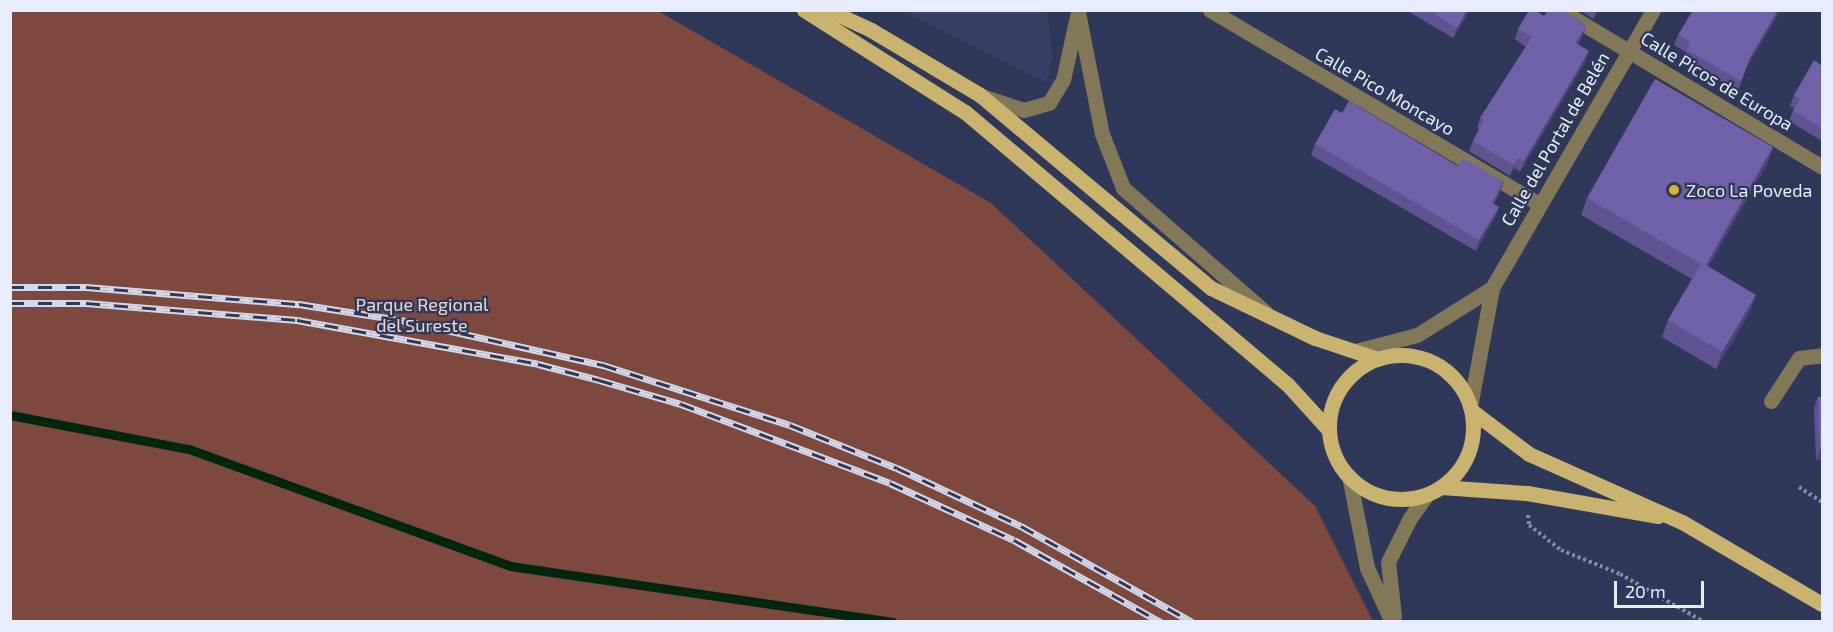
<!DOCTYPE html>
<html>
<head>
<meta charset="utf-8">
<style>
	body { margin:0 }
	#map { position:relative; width:1833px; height:632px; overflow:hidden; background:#2f3858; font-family:"Exo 2",sans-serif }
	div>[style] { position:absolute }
	.built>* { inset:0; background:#374167 }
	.green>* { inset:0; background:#7d493e }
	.stream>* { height:9px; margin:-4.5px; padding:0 4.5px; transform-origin:4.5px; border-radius:4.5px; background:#00270e }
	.path>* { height:4px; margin-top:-2px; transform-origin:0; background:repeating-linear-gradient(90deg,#848ca4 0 3px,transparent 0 6px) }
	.minor>* { height:15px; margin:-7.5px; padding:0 7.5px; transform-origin:7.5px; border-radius:7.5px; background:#827757 }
	.major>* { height:15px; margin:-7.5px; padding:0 7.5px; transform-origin:7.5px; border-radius:7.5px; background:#cab36e }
	.major>.ring { margin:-7.5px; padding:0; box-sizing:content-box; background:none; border:15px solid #cab36e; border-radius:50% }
	.rail>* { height:7px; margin-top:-3.5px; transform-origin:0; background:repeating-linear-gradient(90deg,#2f3858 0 14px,#d2d9ea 0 28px); box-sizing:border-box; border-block:2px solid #d2d9ea }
	.wall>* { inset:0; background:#5f5390 }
	.shaded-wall>* { inset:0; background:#4e4375 }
	.building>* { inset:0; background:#6f60a7 }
	.dots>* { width:16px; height:16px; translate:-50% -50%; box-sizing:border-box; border:3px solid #2f3858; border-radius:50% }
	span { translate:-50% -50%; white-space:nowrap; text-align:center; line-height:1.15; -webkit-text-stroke:4.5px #2f3858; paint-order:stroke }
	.street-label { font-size:18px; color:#e7edfd }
	.poi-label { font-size:18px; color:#e7edfd }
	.left { translate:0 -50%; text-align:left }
	.park-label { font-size:18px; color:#f0d8d2 }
	.frame { position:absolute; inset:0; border:12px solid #e7edfd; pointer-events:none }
	.scale { position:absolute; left:1614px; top:581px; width:90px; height:27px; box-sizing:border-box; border:3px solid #e7edfd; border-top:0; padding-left:8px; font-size:18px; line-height:21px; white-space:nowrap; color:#e7edfd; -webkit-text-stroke:4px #2f3858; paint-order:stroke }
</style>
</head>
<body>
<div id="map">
	<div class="built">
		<div style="clip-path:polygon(904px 11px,1047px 11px,1052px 58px,1046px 82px)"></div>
	</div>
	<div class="green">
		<div style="clip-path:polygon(10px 11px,658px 11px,991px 203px,1315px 506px,1373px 621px,11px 621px)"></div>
	</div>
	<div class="stream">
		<div style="left:10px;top:415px;width:182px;rotate:10.8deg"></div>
		<div style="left:189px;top:449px;width:342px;rotate:20deg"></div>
		<div style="left:510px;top:566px;width:387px;rotate:8.3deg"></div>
	</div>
	<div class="path">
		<div style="left:1799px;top:487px;width:27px;rotate:33deg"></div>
		<div style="left:1528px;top:515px;width:10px;rotate:84deg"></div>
		<div style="left:1529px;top:525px;width:41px;rotate:38deg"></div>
		<div style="left:1561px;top:550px;width:64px;rotate:22.1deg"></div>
		<div style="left:1620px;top:574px;width:97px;rotate:29.7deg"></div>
	</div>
	<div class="minor">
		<div style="left:1210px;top:10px;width:382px;rotate:30.5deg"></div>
		<div style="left:1560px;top:10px;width:305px;rotate:30.9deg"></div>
		<div style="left:982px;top:96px;width:44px;rotate:18.4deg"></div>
		<div style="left:1024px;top:110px;width:26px;rotate:-16deg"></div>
		<div style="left:1049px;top:103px;width:27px;rotate:-59deg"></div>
		<div style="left:1063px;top:80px;width:70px;rotate:-77.6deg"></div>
		<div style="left:1078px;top:12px;width:124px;rotate:78.9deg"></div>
		<div style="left:1102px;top:134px;width:58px;rotate:68.7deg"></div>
		<div style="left:1123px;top:188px;width:189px;rotate:41.1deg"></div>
		<div style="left:1355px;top:351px;width:64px;rotate:-14.5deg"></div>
		<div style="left:1417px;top:335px;width:89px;rotate:-32.1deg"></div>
		<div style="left:1771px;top:401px;width:51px;rotate:-56.9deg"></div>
		<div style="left:1799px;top:358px;width:23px;rotate:-7deg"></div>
		<div style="left:1470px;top:407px;width:121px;rotate:-79.5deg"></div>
		<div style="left:1492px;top:288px;width:321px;rotate:-59.9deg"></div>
		<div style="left:1349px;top:476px;width:94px;rotate:78.9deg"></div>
		<div style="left:1367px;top:568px;width:60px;rotate:65.2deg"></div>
		<div style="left:1394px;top:616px;width:54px;rotate:-96.3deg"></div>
		<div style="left:1388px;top:562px;width:49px;rotate:-63.4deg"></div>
		<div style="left:1410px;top:518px;width:29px;rotate:-54deg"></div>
	</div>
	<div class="major">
		<div style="left:804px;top:10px;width:191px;rotate:32.4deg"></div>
		<div style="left:965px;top:112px;width:423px;rotate:40.2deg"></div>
		<div style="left:1288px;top:385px;width:61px;rotate:47.7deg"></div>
		<div style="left:828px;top:10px;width:47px;rotate:24.9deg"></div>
		<div style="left:871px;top:30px;width:127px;rotate:30.8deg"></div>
		<div style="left:980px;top:95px;width:301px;rotate:39.9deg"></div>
		<div style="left:1211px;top:288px;width:115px;rotate:25.7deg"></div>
		<div style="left:1315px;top:338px;width:66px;rotate:18.4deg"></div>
		<div class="ring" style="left:1329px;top:355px;width:129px;height:129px"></div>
		<div style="left:1472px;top:411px;width:71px;rotate:37deg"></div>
		<div style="left:1529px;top:454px;width:167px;rotate:24deg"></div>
		<div style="left:1682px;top:522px;width:162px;rotate:30.4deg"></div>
		<div style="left:1441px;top:487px;width:86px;rotate:4deg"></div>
		<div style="left:1527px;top:493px;width:133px;rotate:10deg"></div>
	</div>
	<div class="rail">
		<div style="left:10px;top:287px;width:76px"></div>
		<div style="left:86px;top:287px;width:214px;rotate:4.6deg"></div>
		<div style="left:299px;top:304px;width:108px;rotate:9deg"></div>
		<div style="left:406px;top:321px;width:202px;rotate:12.6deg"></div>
		<div style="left:603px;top:365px;width:196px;rotate:17.8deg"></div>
		<div style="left:790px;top:425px;width:115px;rotate:21.9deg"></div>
		<div style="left:897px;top:468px;width:137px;rotate:25.1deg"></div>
		<div style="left:1021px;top:526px;width:196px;rotate:29.3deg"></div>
		<div style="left:10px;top:303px;width:76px"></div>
		<div style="left:86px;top:303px;width:212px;rotate:4.6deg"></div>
		<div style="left:297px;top:320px;width:245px;rotate:10.3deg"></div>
		<div style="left:538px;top:364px;width:63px;rotate:14.7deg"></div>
		<div style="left:599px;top:380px;width:85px;rotate:16.3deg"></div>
		<div style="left:681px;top:404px;width:223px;rotate:20.7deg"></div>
		<div style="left:890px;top:483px;width:136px;rotate:24.7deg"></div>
		<div style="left:1014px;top:540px;width:168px;rotate:29.2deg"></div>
	</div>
	<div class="wall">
		<div style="clip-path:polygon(1406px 10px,1470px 10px,1453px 38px)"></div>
		<div style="clip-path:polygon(1580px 10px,1598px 10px,1593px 19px)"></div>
		<div style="clip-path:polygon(1544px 16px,1583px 35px,1578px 45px,1585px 62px,1520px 172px,1514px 168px,1510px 176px,1469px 151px,1473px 141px,1479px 130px,1477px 128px,1480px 118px,1526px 47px,1515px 39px,1518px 29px)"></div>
		<div style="clip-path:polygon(1678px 35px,1746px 69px,1738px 91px,1683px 60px,1686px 52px,1674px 45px)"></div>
		<div style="clip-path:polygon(1822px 66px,1822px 141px,1789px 121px,1794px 108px,1790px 106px,1794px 95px)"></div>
		<div style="clip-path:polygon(1342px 113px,1458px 166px,1504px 182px,1500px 192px,1494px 204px,1499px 207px,1495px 217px,1476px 251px,1311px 155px,1315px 144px)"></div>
		<div style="clip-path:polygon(1773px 147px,1767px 164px,1708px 267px,1750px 312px,1716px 369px,1662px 337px,1668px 320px,1692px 279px,1581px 215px,1587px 198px)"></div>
		<div style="clip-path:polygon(1818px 397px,1822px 459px,1816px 460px,1814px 408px)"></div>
	</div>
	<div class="shaded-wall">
		<div style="clip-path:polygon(1467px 10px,1470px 10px,1453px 38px,1457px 28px)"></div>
		<div style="clip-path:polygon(1778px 10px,1781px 10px,1746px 69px,1738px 91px,1750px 58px)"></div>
		<div style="clip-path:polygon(1587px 25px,1583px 35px,1572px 54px,1576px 43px)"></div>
		<div style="clip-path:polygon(1589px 51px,1585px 62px,1520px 172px,1524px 161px)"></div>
		<div style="clip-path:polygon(1773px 147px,1767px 164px,1699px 282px,1706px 265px)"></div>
		<div style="clip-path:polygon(1518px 158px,1514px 168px,1510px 176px,1514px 165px)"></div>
		<div style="clip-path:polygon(1504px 182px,1500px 192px,1488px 213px,1492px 203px)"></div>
		<div style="clip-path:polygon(1499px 207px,1495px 217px,1476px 251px,1479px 240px)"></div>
		<div style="clip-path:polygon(1756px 295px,1750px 312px,1716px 369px,1722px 352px)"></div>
		<div style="clip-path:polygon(1820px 449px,1822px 449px,1822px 459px,1816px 460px)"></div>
	</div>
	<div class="building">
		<div style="clip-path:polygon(1428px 10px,1467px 10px,1457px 28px)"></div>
		<div style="clip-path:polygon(1529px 10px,1534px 10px,1544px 16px,1548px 10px,1563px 10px,1587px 25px,1576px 43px,1589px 51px,1524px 161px,1518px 158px,1514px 165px,1473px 141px,1484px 120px,1480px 118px,1532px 37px,1518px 29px)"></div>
		<div style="clip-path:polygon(1693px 10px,1778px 10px,1750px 58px,1741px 81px,1687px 50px,1691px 42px,1678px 35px)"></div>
		<div style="clip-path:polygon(1814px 60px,1822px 66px,1822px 128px,1793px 111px,1800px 99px,1794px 95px)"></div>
		<div style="clip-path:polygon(1655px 79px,1773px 147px,1706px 265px,1756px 295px,1722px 352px,1668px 320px,1701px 264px,1587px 198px)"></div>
		<div style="clip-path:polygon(1349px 101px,1458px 166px,1463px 158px,1504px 182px,1492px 203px,1499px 207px,1479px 240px,1315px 144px,1335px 109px,1342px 113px)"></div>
		<div style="clip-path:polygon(1818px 397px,1822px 397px,1822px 449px,1820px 449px)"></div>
	</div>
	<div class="dots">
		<div style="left:1674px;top:190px;background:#d9b434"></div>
	</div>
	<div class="street-label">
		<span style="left:1717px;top:81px;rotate:31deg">Calle Picos de Europa</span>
		<span style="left:1385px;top:91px;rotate:30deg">Calle Pico Moncayo</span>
		<span style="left:1555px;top:139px;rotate:-60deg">Calle del Portal de Belén</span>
	</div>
	<div class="poi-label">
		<span class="left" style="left:1686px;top:190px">Zoco La Poveda</span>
	</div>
	<div class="park-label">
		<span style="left:422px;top:315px">Parque Regional<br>del Sureste</span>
	</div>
	<div class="frame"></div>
	<div class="scale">20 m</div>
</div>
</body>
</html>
